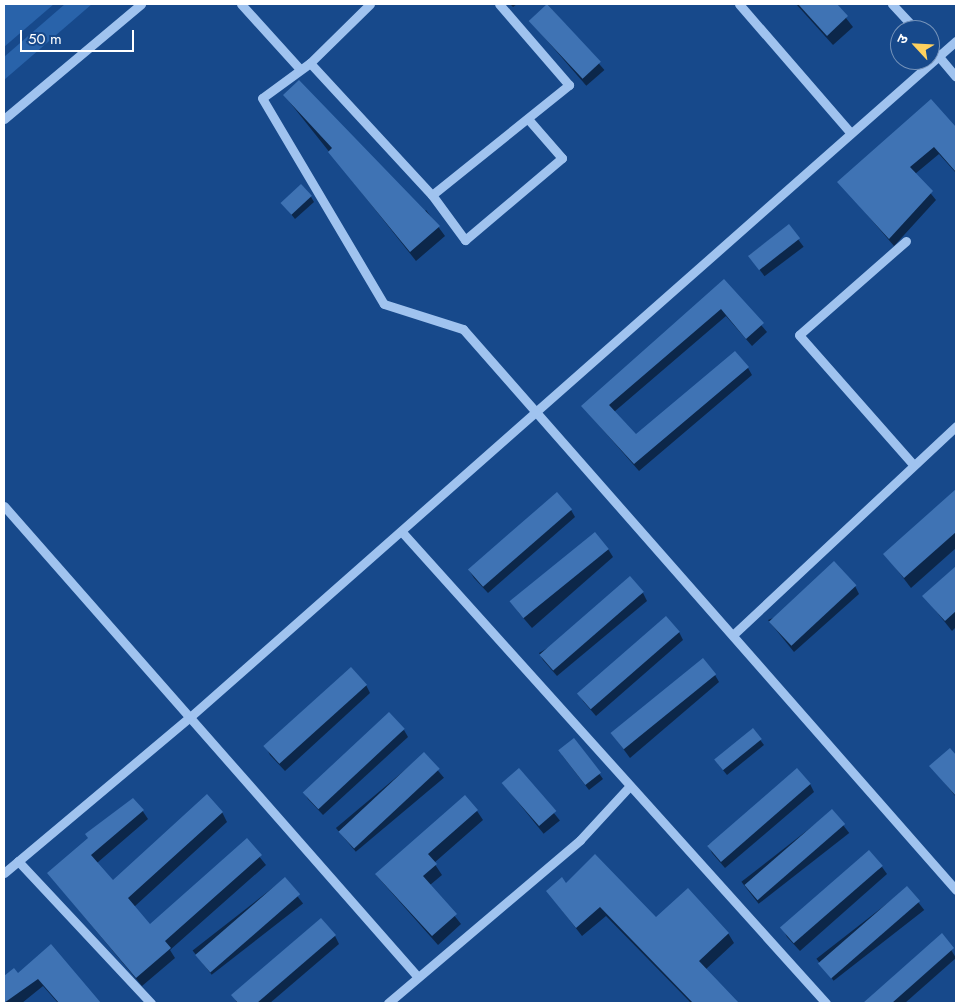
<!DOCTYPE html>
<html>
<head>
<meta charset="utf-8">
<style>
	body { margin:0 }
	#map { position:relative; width:960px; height:1007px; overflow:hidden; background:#17498b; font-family:Jost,"Noto Sans Devanagari",sans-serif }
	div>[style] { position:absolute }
	.green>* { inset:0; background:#2963aa }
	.shadow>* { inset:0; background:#0007; transform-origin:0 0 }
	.building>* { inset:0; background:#3f73b4; transform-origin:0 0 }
	.minor>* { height:9px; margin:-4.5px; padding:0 4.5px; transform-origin:4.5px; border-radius:4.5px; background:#a0c3ef }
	span { translate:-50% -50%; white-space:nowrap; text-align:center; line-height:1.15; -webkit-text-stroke:4.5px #17498b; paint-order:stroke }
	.frame { position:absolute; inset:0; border:5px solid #fff; pointer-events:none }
	.north { position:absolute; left:890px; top:20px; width:50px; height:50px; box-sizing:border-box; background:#17498b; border:1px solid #7492b9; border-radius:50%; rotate:295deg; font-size:14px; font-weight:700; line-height:20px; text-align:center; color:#fff }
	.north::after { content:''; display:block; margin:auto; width:18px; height:22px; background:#ffd15e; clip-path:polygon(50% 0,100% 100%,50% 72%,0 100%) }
	.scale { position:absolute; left:20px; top:30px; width:114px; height:22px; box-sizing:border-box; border:2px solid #fff; border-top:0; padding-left:6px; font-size:15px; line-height:18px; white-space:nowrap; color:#fff; -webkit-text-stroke:4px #17498b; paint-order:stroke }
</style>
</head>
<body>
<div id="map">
	<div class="green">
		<div style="clip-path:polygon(4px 4px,54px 4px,4px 47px)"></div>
		<div style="clip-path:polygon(65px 4px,92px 4px,4px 80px,4px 57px)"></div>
	</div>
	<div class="shadow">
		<div style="clip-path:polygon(510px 4px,517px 4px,513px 7px)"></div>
		<div style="clip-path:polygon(796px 4px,835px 4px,853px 27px,833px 45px)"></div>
		<div style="left:548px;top:5px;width:86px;height:24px;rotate:49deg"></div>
		<div style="clip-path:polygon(284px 95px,423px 213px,426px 210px,445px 236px,416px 261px)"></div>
		<div style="clip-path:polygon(931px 101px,956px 129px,956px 173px,939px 154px,915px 174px,936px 200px,894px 246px,839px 182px)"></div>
		<div style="clip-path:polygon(311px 197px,314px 202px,295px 219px,282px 203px)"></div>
		<div style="left:788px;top:226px;width:26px;height:49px;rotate:53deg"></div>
		<div style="clip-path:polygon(724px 281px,767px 332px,752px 346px,726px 316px,614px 412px,636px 436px,748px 368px,752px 375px,639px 471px,583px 407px)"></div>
		<div style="clip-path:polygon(956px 491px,956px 548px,911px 588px,885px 554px)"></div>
		<div style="clip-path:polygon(571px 510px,575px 517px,488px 593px,474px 578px,469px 570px)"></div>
		<div style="clip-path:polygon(608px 549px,613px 557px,532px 628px,519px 613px,514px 605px)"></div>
		<div style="clip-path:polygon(956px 568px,956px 627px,952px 631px,924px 596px)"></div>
		<div style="clip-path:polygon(855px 586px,859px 594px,794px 652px,768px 620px)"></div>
		<div style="clip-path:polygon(643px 593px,647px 601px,557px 676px,543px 660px,539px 653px)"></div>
		<div style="clip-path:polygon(679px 632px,683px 640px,596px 716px,583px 701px,579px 694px)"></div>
		<div style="clip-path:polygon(715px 675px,719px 682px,630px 758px,613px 735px)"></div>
		<div style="clip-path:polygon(366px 685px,370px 693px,285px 771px,270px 755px,266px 747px)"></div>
		<div style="clip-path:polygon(752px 729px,764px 745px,727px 775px,718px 764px)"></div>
		<div style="clip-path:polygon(404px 730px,408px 737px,323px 815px,308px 799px,304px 792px)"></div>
		<div style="clip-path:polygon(574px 739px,603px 779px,589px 790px,562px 755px)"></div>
		<div style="clip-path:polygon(950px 750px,956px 757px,956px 797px,931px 766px)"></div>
		<div style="left:424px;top:754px;width:31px;height:115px;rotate:50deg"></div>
		<div style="left:519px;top:770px;width:65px;height:21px;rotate:51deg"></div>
		<div style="clip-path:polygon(810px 784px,814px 792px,725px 868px,712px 853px,708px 845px)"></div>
		<div style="clip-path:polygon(142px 810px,148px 819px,97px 863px,112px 882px,222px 812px,227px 822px,134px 907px,150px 926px,246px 840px,266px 865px,170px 950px,175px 958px,142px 986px,48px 873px)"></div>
		<div style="clip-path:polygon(477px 811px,483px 820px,434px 863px,442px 875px,430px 885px,461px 924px,438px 945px,376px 875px)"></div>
		<div style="left:832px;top:811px;width:28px;height:115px;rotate:52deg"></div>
		<div style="clip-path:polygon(882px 867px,887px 874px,800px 951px,787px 937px,783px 929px)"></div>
		<div style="left:284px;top:879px;width:31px;height:116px;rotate:52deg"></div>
		<div style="clip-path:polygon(566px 884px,656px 919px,728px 933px,734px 943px,705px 970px,737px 1003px,691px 1003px,606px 916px,582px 936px,547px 891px)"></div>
		<div style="left:907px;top:888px;width:28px;height:115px;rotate:52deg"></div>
		<div style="clip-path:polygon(942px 935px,956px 958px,905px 1003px,865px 1003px)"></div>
		<div style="clip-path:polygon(335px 936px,339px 944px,270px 1003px,237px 1003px,233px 995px)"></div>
		<div style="clip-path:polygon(51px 946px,100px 1003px,58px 1003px,43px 986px,22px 1003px,4px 1003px,4px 978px,14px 969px,18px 974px)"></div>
	</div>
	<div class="building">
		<div style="left:547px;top:4px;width:79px;height:25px;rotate:47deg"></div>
		<div style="clip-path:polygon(798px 4px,837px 4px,848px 16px,827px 36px)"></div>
		<div style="clip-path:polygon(299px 80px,440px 226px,410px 252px,328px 152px,332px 148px,283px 95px)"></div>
		<div style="clip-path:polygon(931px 99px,956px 127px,956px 172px,934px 147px,910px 167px,933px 191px,889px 239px,837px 182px)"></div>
		<div style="left:301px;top:184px;width:16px;height:28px;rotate:47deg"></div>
		<div style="left:789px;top:224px;width:18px;height:52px;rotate:52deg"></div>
		<div style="clip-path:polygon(724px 279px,764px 323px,746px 339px,721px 309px,609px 405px,636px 434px,735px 351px,749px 367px,634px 464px,581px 406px)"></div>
		<div style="clip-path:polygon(956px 489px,956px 532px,904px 578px,883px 554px)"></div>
		<div style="left:557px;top:492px;width:23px;height:118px;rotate:49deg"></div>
		<div style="left:595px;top:532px;width:22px;height:110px;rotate:51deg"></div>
		<div style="left:834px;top:561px;width:33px;height:89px;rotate:47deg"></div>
		<div style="clip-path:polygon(956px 566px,956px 611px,945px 621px,922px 596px)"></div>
		<div style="left:630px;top:576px;width:21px;height:120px;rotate:49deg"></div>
		<div style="left:666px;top:616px;width:21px;height:118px;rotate:49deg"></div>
		<div style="left:703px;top:658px;width:21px;height:119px;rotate:51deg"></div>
		<div style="left:351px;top:667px;width:24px;height:118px;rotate:48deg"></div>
		<div style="left:389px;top:712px;width:23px;height:118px;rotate:47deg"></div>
		<div style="left:753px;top:728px;width:14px;height:50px;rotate:51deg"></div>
		<div style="left:574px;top:738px;width:44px;height:20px;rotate:52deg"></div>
		<div style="clip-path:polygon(950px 748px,956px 755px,956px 796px,929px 766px)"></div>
		<div style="left:424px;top:752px;width:23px;height:117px;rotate:47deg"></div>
		<div style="left:519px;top:768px;width:57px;height:23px;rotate:49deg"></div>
		<div style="left:797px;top:768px;width:21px;height:119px;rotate:49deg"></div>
		<div style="clip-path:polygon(207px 794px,223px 812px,128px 898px,150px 924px,247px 838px,262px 855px,165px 941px,171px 948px,136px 978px,47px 873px,88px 838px,85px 834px,133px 798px,144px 810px,91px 855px,113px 880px)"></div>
		<div style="clip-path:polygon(465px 795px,478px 810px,428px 854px,437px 864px,423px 876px,457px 914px,432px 936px,375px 874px)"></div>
		<div style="left:832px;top:809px;width:20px;height:116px;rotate:49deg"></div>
		<div style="left:869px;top:850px;width:21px;height:118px;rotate:49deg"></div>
		<div style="clip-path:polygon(595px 854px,656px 917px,688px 888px,729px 933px,699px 961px,739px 1003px,693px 1003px,600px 907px,576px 928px,546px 891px,562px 877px,566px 883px)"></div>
		<div style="left:285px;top:877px;width:23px;height:119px;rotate:49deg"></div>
		<div style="left:907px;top:886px;width:20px;height:118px;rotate:49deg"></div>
		<div style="clip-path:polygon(321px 918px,336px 935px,257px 1003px,238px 1003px,231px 995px)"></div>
		<div style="clip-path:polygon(942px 933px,954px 948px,892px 1003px,863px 1003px)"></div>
		<div style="clip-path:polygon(51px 944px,101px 1003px,59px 1003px,38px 979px,4px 1003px,4px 976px,14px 968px,18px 973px)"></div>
	</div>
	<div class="minor">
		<div style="left:241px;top:4px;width:86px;rotate:47.8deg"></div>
		<div style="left:370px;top:4px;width:84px;rotate:135.5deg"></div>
		<div style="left:310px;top:63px;width:59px;rotate:143.9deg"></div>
		<div style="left:262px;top:98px;width:239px;rotate:59.4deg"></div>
		<div style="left:384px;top:304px;width:83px;rotate:17.6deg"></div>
		<div style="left:463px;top:329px;width:747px;rotate:48.69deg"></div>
		<div style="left:739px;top:4px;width:169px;rotate:49.1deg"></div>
		<div style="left:892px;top:4px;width:35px;rotate:47deg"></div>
		<div style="left:930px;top:46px;width:40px;rotate:50deg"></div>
		<div style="left:310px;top:63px;width:180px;rotate:47.3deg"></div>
		<div style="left:432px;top:195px;width:56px;rotate:53.7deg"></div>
		<div style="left:465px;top:240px;width:127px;rotate:-40.2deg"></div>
		<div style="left:562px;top:158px;width:52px;rotate:-131.1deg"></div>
		<div style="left:4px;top:119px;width:179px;rotate:-40deg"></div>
		<div style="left:432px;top:195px;width:176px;rotate:-38.8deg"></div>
		<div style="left:569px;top:85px;width:107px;rotate:-130.8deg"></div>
		<div style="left:906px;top:241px;width:142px;rotate:138.7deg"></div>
		<div style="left:799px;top:335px;width:171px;rotate:48.6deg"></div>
		<div style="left:4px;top:506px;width:627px;rotate:48.69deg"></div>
		<div style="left:402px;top:532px;width:634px;rotate:48.01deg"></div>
		<div style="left:735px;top:633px;width:303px;rotate:-43.1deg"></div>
		<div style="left:18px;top:861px;width:195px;rotate:46.9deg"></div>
		<div style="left:4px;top:873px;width:243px;rotate:-40deg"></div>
		<div style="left:190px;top:717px;width:1022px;rotate:-41.43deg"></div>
		<div style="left:388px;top:1003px;width:252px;rotate:-40.3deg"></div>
		<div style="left:580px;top:840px;width:71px;rotate:-47.3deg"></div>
	</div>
	<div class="frame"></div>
	<div class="north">उ</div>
	<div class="scale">50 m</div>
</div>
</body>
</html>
